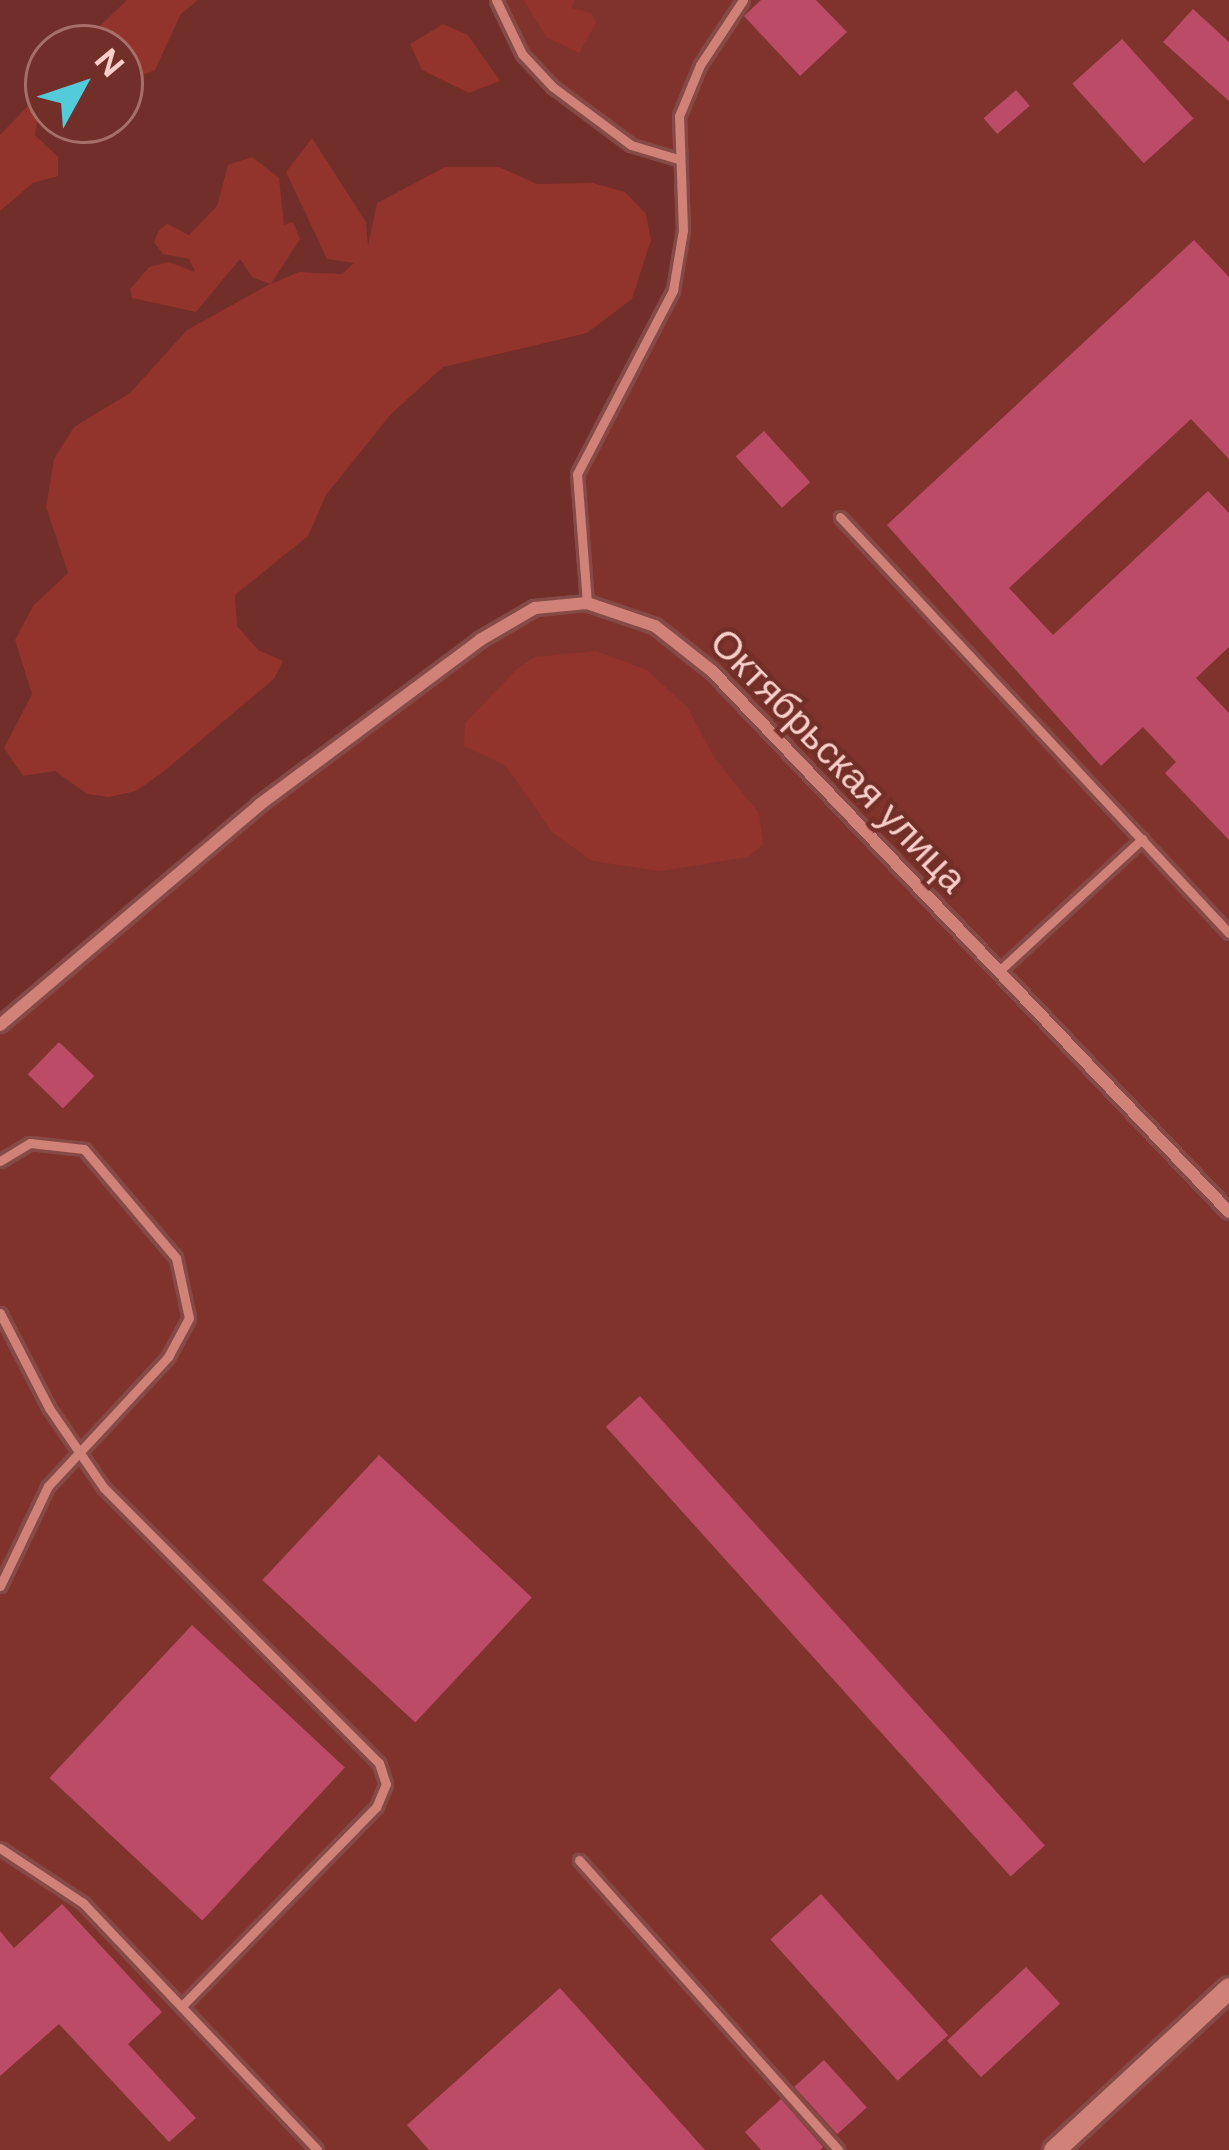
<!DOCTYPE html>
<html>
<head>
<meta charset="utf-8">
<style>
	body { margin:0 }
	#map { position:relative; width:1229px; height:2150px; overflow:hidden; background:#722e28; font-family:"DM Sans",sans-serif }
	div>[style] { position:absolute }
	.built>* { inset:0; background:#80332c }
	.green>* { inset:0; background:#92332c }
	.building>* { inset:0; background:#bc4b67; transform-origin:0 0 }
	.roads { filter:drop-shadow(3px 0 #864a46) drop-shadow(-3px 0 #864a46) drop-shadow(0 3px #864a46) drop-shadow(0 -3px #864a46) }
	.service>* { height:9px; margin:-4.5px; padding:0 4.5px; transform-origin:4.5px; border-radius:4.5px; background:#d08278 }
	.minor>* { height:12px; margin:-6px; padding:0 6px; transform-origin:6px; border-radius:6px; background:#d08278 }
	.tertiary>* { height:21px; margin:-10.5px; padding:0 10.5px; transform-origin:10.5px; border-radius:10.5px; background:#d08278 }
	span { translate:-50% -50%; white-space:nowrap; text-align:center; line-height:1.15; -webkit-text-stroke:9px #722e28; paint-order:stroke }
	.street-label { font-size:39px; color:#facfc9 }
	.north { position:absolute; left:24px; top:24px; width:120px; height:120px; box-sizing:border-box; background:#722e28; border:3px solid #a86e68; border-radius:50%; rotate:50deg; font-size:33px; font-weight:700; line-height:48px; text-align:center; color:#facfc9 }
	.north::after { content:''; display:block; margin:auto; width:42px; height:54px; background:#53cbdb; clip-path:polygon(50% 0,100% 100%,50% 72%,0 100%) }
</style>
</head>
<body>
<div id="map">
	<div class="built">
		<div style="clip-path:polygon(496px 0,1229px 0,1229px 2150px,0 2150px,0 1025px,259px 805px,512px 619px,587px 603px,577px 474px,673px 290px,680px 258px,678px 160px,598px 126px,522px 54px)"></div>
	</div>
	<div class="green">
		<div style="clip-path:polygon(127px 0,198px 0,181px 14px,155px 70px,138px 77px,120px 77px,120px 48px,77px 48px)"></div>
		<div style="clip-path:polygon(524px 0,575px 0,571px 8px,591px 13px,596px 23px,579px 53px,546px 37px)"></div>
		<div style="clip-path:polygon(443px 24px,468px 35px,500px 81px,469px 93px,422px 70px,410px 44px)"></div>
		<div style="clip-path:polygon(33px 79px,48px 79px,48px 120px,68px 120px,78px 130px,72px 137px,37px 122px,35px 135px,58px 157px,58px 176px,33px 183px,0 211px,0 135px,27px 107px)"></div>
		<div style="clip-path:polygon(312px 138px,366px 222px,368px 246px,377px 203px,445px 167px,499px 167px,537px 184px,593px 183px,625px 192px,646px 214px,651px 240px,632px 299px,587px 333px,443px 367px,391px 414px,326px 495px,308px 536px,235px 595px,237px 626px,258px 650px,283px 661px,274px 679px,163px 772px,136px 791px,109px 797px,87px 794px,55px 771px,23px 776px,4px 748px,32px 694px,15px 640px,33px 606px,68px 573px,46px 507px,54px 459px,74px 427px,130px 393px,187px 330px,270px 284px,252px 277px,240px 259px,196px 312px,132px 298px,130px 289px,149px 267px,169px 262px,195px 272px,189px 259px,163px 254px,154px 242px,159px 230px,167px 224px,189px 235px,217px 206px,228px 165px,252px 157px,279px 178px,284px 225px,293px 222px,300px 239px,271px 284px,299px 272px,342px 274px,354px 263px,327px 259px,286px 172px)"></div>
		<div style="clip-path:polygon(596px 651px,647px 670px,687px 707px,715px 759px,759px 813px,763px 844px,748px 857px,660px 871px,592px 861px,553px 833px,505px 765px,464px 746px,465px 723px,517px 669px,535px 657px)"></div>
	</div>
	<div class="building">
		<div style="clip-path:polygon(761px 0,816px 0,847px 32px,800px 76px,744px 16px)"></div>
		<div style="clip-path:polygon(1193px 9px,1229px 42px,1229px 101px,1163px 42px)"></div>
		<div style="left:1122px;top:39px;width:107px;height:67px;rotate:48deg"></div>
		<div style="left:1016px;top:90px;width:21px;height:43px;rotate:49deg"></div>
		<div style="clip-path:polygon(1194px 240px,1229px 277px,1229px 459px,1191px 419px,1009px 588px,1053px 635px,1208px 491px,1229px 513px,1229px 647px,1196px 678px,1229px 713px,1229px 840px,1165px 773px,1176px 762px,1143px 727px,1101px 766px,887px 525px)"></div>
		<div style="left:764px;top:431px;width:69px;height:38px;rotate:48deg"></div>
		<div style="left:59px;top:1042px;width:49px;height:45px;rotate:44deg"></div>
		<div style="left:640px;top:1396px;width:605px;height:46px;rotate:48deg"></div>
		<div style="left:379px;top:1455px;width:209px;height:171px;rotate:43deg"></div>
		<div style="left:192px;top:1625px;width:209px;height:209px;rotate:43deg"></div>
		<div style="left:821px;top:1894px;width:190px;height:68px;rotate:48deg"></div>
		<div style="clip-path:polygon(62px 1904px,162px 2012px,128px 2044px,196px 2118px,169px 2142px,59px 2024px,0 2076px,0 1931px,14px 1948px)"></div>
		<div style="left:1026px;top:1967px;width:50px;height:108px;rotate:47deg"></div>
		<div style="clip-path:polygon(560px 1988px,705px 2150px,429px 2150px,407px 2125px)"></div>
		<div style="left:824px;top:2060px;width:64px;height:40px;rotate:48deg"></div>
		<div style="clip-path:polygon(781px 2099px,823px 2147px,820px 2150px,761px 2150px,745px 2132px)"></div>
	</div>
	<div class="roads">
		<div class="service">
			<div style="left:496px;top:0;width:60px;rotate:64.3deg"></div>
			<div style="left:522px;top:54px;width:45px;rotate:46.8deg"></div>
			<div style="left:553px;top:87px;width:97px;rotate:36.6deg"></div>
			<div style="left:631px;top:145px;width:49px;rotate:16.6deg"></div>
			<div style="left:840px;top:517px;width:570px;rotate:46.92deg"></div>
			<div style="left:587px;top:603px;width:129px;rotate:-94.4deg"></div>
			<div style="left:577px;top:474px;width:208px;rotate:-62.4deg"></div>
			<div style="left:673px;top:290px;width:61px;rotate:-80.5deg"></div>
			<div style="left:683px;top:230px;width:114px;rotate:-92deg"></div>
			<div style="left:679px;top:116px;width:55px;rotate:-67.6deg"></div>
			<div style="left:700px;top:65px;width:78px;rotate:-56.5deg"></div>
			<div style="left:999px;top:971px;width:195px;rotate:-42.7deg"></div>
			<div style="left:0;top:1161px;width:35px;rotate:-31deg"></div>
			<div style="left:30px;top:1143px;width:54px;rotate:6.3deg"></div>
			<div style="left:84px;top:1149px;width:143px;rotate:49.8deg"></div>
			<div style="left:176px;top:1258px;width:61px;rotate:77.8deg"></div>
			<div style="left:189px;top:1318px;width:44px;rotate:118.3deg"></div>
			<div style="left:168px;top:1357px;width:176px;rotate:132.9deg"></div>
			<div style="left:48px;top:1486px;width:111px;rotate:115.6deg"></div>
			<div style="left:0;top:1313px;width:107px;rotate:62.7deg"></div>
			<div style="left:49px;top:1408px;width:97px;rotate:55.5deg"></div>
			<div style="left:104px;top:1488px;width:389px;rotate:45deg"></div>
			<div style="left:379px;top:1763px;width:22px;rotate:72deg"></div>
			<div style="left:386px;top:1784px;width:25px;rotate:113deg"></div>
			<div style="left:376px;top:1807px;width:275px;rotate:134.3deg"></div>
			<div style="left:0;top:1848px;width:100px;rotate:33.5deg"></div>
			<div style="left:83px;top:1903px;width:340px;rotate:46.5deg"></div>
			<div style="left:579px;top:1860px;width:389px;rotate:48.2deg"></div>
		</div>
		<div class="minor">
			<div style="left:0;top:1025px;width:340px;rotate:-40.3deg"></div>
			<div style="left:259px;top:805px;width:276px;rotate:-36.7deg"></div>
			<div style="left:480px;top:640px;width:64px;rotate:-30.2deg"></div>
			<div style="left:535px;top:608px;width:52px;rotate:-5.5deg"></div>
			<div style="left:587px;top:603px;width:72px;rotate:18.7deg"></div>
			<div style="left:655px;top:626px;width:73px;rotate:38.3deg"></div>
			<div style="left:712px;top:671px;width:748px;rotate:46.3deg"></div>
		</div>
		<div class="tertiary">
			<div style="left:1054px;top:2150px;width:238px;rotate:-42.8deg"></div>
		</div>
	</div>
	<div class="street-label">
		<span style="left:838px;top:761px;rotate:46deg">Октябрьская улица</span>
	</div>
	<div class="north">N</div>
</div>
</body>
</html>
